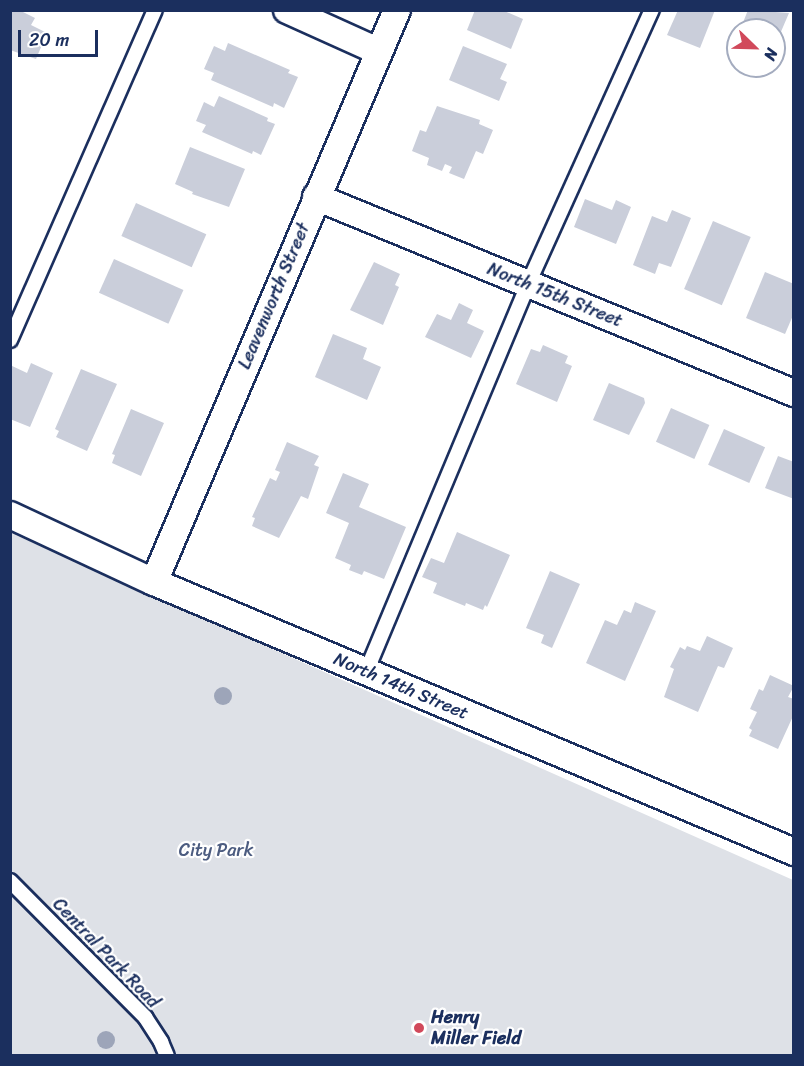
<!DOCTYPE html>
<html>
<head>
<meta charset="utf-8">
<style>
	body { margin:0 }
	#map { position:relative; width:804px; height:1066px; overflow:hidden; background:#fff; font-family:Sriracha,sans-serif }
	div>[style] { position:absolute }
	.green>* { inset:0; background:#dee1e7 }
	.building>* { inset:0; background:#caceda; transform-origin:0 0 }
	.roads { filter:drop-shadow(2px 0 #1b2f5e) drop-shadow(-2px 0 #1b2f5e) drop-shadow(0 2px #1b2f5e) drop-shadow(0 -2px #1b2f5e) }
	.service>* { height:14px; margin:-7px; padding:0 7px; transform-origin:7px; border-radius:7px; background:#fff }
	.minor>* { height:26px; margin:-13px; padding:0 13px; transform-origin:13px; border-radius:13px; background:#fff }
	.trees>* { width:18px; height:18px; margin:-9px; border-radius:50%; background:#9da5b9 }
	.dots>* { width:16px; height:16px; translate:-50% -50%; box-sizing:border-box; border:3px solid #fff; border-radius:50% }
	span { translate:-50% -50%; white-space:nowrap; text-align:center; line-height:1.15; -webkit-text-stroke:4.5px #fff; paint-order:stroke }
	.street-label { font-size:18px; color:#1b2f5e }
	.park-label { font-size:18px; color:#4c5c80 }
	.poi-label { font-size:18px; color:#1b2f5e; font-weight:700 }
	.left { translate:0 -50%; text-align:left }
	.frame { position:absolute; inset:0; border:12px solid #1b2f5e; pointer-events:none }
	.north { position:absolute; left:726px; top:18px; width:60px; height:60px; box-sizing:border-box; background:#fff; border:2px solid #a4acbf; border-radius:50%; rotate:113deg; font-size:16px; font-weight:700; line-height:24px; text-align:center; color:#1b2f5e }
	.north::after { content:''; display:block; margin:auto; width:21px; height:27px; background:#d1495b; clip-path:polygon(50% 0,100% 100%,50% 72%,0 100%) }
	.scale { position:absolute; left:18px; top:30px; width:80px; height:27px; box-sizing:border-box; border:3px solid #1b2f5e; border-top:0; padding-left:8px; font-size:18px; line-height:21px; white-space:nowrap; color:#1b2f5e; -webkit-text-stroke:4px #fff; paint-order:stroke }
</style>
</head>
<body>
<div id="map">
	<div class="green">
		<div style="clip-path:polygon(11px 533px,793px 880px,793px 1055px,11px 1055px)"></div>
	</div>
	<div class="building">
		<div style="clip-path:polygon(10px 10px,19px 10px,35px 18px,31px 25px,47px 33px,36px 59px,10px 50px)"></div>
		<div style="clip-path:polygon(475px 10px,502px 10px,523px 19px,511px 49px,467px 30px)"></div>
		<div style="clip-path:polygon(678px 10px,715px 10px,700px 48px,667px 35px)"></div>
		<div style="clip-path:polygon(748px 10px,789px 13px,774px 48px,774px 30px,740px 30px)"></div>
		<div style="clip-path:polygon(228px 43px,290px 70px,288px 73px,298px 77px,284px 108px,274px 103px,273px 107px,211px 80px,214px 73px,204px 69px,214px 46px,225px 51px)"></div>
		<div style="clip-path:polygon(463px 46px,507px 64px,500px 79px,507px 82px,499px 101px,449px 80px)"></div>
		<div style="clip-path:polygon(219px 96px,268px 118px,267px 121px,275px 124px,261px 155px,253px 151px,252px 154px,202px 132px,206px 125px,196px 121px,204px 102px,214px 107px)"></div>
		<div style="clip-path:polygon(437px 106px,480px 120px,479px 124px,493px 130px,483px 154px,476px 151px,464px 179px,449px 173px,452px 167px,445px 164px,442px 171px,427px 165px,429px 158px,412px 151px,420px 130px,426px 132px)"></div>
		<div style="clip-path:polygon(190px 147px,245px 169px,229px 207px,192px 194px,193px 192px,175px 184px)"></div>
		<div style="clip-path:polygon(585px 199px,612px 210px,616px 200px,631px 207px,616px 244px,574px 227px)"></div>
		<div style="left:136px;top:203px;width:77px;height:36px;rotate:24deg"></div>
		<div style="clip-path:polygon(672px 210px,691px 218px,671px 267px,659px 263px,655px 274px,633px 265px,652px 216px,667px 222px)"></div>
		<div style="left:713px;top:221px;width:41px;height:74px;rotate:23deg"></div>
		<div style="left:114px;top:259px;width:76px;height:37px;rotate:24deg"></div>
		<div style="clip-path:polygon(374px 262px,400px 274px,395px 285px,399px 287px,383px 325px,350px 310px)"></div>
		<div style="clip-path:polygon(765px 272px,794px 284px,794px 313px,785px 334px,746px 318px)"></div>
		<div style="clip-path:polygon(459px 303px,473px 310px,467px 323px,484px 331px,471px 358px,425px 337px,437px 314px,451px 320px)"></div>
		<div style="clip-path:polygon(333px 334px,367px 348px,363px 359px,381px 367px,367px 400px,315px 377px)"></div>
		<div style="clip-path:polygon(543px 345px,568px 356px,565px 363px,572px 366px,557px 402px,516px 384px,531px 349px,540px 352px)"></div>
		<div style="clip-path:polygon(31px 363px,53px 373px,30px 427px,10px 419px,10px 365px,27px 373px)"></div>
		<div style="clip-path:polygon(81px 369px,117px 384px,87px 451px,56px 437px,59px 431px,55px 429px)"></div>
		<div style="clip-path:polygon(609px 383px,644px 398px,645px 403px,629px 435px,593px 420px)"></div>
		<div style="left:671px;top:408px;width:42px;height:37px;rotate:24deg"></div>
		<div style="clip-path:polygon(131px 409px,164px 423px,141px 476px,112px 463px,115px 455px,112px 454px)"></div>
		<div style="left:724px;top:429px;width:45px;height:39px;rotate:24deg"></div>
		<div style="clip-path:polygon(287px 442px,319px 456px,314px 465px,319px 467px,308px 499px,301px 496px,279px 538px,252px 526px,255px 518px,252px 517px,270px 478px,276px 481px,280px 472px,275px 470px)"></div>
		<div style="clip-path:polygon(778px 456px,794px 462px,794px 499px,765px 488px)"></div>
		<div style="clip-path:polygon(343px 473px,369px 484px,359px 507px,406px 527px,384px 579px,364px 571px,362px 575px,349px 570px,351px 565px,335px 558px,349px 523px,326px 513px)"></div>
		<div style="clip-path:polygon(457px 532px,510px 555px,487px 607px,485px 605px,483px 610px,466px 603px,465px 606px,433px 593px,437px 583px,422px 577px,431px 558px,444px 563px)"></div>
		<div style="clip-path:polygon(550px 571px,580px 584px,552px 648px,541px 643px,544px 635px,526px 628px)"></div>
		<div style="clip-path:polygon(635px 602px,656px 611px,625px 681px,586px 663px,605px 620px,617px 625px,624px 610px,631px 613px)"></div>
		<div style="clip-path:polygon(707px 636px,733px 648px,724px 668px,718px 666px,698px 712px,664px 697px,674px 669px,670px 667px,680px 647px,685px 650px,687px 646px,700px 651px)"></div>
		<div style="clip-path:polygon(770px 675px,794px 686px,788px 697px,794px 699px,794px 714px,778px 749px,749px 736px,752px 730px,749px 728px,757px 712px,750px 709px,759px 689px,763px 691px)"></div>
	</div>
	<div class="roads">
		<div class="service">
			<div style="left:10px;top:340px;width:360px;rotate:-66.3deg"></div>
			<div style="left:366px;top:672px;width:420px;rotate:-67.3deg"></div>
			<div style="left:528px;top:284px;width:301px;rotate:-65.7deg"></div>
			<div style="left:10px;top:881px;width:192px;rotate:45.2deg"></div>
			<div style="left:145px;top:1017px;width:30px;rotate:57deg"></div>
			<div style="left:161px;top:1042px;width:15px;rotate:67deg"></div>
		</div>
		<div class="minor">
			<div style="left:287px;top:10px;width:100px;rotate:24.3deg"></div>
			<div style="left:316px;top:197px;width:517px;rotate:22.3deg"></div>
			<div style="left:10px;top:515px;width:159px;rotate:25deg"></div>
			<div style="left:154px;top:582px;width:695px;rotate:22.87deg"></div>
			<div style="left:154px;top:582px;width:621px;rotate:-66.98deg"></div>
		</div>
	</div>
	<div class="trees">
		<div style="left:223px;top:696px"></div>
		<div style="left:106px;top:1040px"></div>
	</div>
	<div class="dots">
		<div style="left:419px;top:1028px;background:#d1495b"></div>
	</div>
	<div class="street-label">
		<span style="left:555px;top:295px;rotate:22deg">North 15th Street</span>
		<span style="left:274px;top:296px;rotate:-67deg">Leavenworth Street</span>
		<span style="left:401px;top:686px;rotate:23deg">North 14th Street</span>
		<span style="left:106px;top:953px;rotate:46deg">Central Park Road</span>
	</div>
	<div class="park-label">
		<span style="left:216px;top:850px">City Park</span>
	</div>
	<div class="poi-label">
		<span class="left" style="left:431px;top:1028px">Henry<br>Miller Field</span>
	</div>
	<div class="frame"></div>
	<div class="north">N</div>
	<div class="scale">20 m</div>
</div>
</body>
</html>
